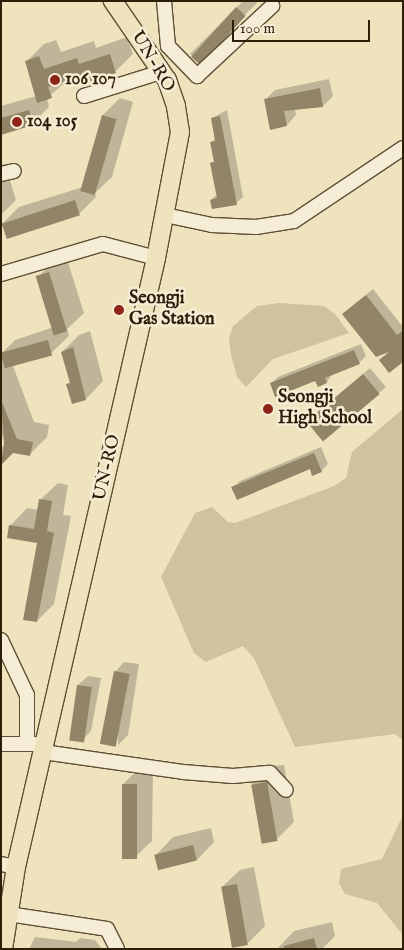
<!DOCTYPE html>
<html>
<head>
<meta charset="utf-8">
<style>
	body { margin:0 }
	#map { position:relative; width:404px; height:950px; overflow:hidden; background:#efe3be; font-family:"IM FELL English",serif }
	div>[style] { position:absolute }
	.green>* { inset:0; background:#cec29f }
	.shadow>* { inset:0; background:#0003 }
	.building>* { inset:0; background:#928466; transform-origin:0 0 }
	.roads { filter:drop-shadow(1px 0 #5e4f35) drop-shadow(-1px 0 #5e4f35) drop-shadow(0 1px #5e4f35) drop-shadow(0 -1px #5e4f35) }
	.minor>* { height:14px; margin:-7px; padding:0 7px; transform-origin:7px; border-radius:7px; background:#f5edd5 }
	.major>* { height:18px; margin:-9px; padding:0 9px; transform-origin:9px; border-radius:9px; background:#efe3be }
	.dots>* { width:14px; height:14px; translate:-50% -50%; box-sizing:border-box; border:2px solid #f5edd5; border-radius:50% }
	span { translate:-50% -50%; white-space:nowrap; text-align:center; line-height:1.15; -webkit-text-stroke:5px #f5edd5; paint-order:stroke }
	.street-label { font-size:18px; color:#2d1e07 }
	.poi-label { font-size:18px; color:#2d1e07; font-weight:700 }
	.left { translate:0 -50%; text-align:left }
	.frame { position:absolute; inset:0; border:2px solid #2d1e07; pointer-events:none }
	.scale { position:absolute; left:232px; top:20px; width:138px; height:22px; box-sizing:border-box; border:2px solid #2d1e07; border-top:0; padding-left:6px; font-size:15px; line-height:18px; white-space:nowrap; color:#2d1e07; -webkit-text-stroke:4px #f5edd5; paint-order:stroke }
</style>
</head>
<body>
<div id="map">
	<div class="green">
		<div style="clip-path:polygon(279px 303px,324px 306px,335px 314px,349px 333px,273px 359px,246px 387px,237px 377px,231px 355px,229px 338px,233px 326px,257px 306px)"></div>
		<div style="clip-path:polygon(403px 409px,403px 740px,395px 734px,295px 747px,254px 658px,243px 646px,206px 662px,194px 653px,161px 577px,195px 513px,212px 507px,228px 522px,235px 523px,334px 486px,346px 478px,352px 452px)"></div>
		<div style="clip-path:polygon(403px 815px,403px 935px,377px 903px,345px 894px,339px 883px,341px 869px,382px 859px)"></div>
	</div>
	<div class="shadow">
		<div style="clip-path:polygon(243px 1px,259px 1px,198px 61px,190px 54px)"></div>
		<div style="clip-path:polygon(127px 37px,133px 54px,116px 71px,86px 81px,84px 74px,68px 80px,47px 98px,49px 107px,32px 124px,1px 133px,1px 106px,36px 96px,27px 61px,44px 44px,56px 40px,61px 52px,94px 41px,96px 48px)"></div>
		<div style="clip-path:polygon(329px 79px,333px 96px,323px 106px,295px 109px,296px 115px,287px 125px,265px 100px,275px 90px)"></div>
		<div style="clip-path:polygon(120px 98px,133px 102px,112px 177px,95px 193px,96px 197px,79px 214px,2px 224px,19px 207px,83px 187px,103px 115px)"></div>
		<div style="clip-path:polygon(227px 110px,243px 197px,236px 203px,211px 200px,217px 194px,211px 163px,215px 160px,212px 142px,216px 138px,212px 118px)"></div>
		<div style="clip-path:polygon(5px 164px,16px 200px,1px 215px,1px 165px)"></div>
		<div style="clip-path:polygon(66px 256px,84px 313px,67px 329px,69px 336px,51px 353px,13px 366px,34px 422px,49px 425px,47px 437px,30px 454px,13px 452px,3px 462px,1px 448px,6px 444px,1px 433px,1px 354px,15px 340px,54px 327px,38px 277px,55px 260px)"></div>
		<div style="clip-path:polygon(373px 289px,403px 327px,403px 360px,351px 307px)"></div>
		<div style="clip-path:polygon(90px 331px,103px 381px,86px 399px,73px 403px,67px 385px,71px 381px,62px 352px,79px 335px)"></div>
		<div style="clip-path:polygon(361px 344px,366px 356px,359px 363px,333px 373px,327px 382px,318px 385px,316px 379px,271px 384px,278px 377px)"></div>
		<div style="clip-path:polygon(370px 368px,386px 387px,379px 393px,315px 415px)"></div>
		<div style="clip-path:polygon(321px 447px,328px 464px,321px 471px,310px 468px,233px 488px,240px 481px)"></div>
		<div style="clip-path:polygon(58px 483px,68px 485px,63px 515px,71px 516px,54px 604px,37px 621px,39px 542px,10px 526px,27px 508px,39px 510px,40px 500px)"></div>
		<div style="clip-path:polygon(124px 662px,139px 664px,128px 735px,118px 745px,115px 672px)"></div>
		<div style="clip-path:polygon(88px 676px,101px 678px,91px 731px,82px 741px,78px 685px)"></div>
		<div style="clip-path:polygon(284px 765px,294px 822px,277px 839px,252px 784px,270px 766px)"></div>
		<div style="clip-path:polygon(141px 767px,153px 767px,152px 841px,134px 858px,123px 784px)"></div>
		<div style="clip-path:polygon(211px 828px,214px 842px,197px 860px,156px 855px,173px 837px)"></div>
		<div style="clip-path:polygon(254px 867px,265px 926px,247px 944px,222px 887px,240px 870px)"></div>
		<div style="clip-path:polygon(332px 922px,335px 936px,322px 949px,277px 949px,294px 931px)"></div>
		<div style="clip-path:polygon(35px 937px,76px 942px,80px 938px,95px 940px,102px 949px,29px 949px)"></div>
	</div>
	<div class="building">
		<div style="left:236px;top:7px;width:13px;height:67px;rotate:42deg"></div>
		<div style="clip-path:polygon(110px 54px,116px 73px,85px 83px,83px 75px,48px 87px,52px 98px,37px 103px,25px 61px,39px 56px,44px 69px,77px 58px,79px 64px)"></div>
		<div style="clip-path:polygon(320px 88px,323px 107px,284px 111px,287px 126px,270px 130px,264px 99px)"></div>
		<div style="clip-path:polygon(29px 110px,33px 125px,1px 135px,1px 118px)"></div>
		<div style="left:102px;top:115px;width:15px;height:79px;rotate:16deg"></div>
		<div style="clip-path:polygon(220px 116px,237px 205px,212px 209px,210px 200px,217px 198px,210px 163px,214px 162px,210px 142px,215px 141px,211px 118px)"></div>
		<div style="left:75px;top:200px;width:16px;height:77px;rotate:72deg"></div>
		<div style="left:49px;top:272px;width:62px;height:14px;rotate:73deg"></div>
		<div style="clip-path:polygon(366px 295px,397px 335px,403px 331px,403px 362px,389px 373px,379px 360px,389px 352px,376px 357px,342px 314px)"></div>
		<div style="left:48px;top:340px;width:16px;height:49px;rotate:75deg"></div>
		<div style="clip-path:polygon(73px 347px,86px 400px,72px 404px,66px 384px,70px 383px,61px 352px)"></div>
		<div style="clip-path:polygon(354px 350px,360px 364px,325px 378px,327px 383px,318px 387px,315px 381px,275px 397px,270px 383px)"></div>
		<div style="left:363px;top:374px;width:26px;height:74px;rotate:50deg"></div>
		<div style="clip-path:polygon(1px 400px,17px 439px,33px 442px,30px 456px,13px 453px,1px 465px,4px 444px)"></div>
		<div style="clip-path:polygon(314px 453px,322px 472px,312px 476px,310px 469px,237px 500px,231px 487px)"></div>
		<div style="clip-path:polygon(39px 499px,52px 501px,47px 531px,54px 533px,37px 622px,23px 620px,37px 543px,7px 538px,9px 525px,34px 529px)"></div>
		<div style="left:114px;top:671px;width:16px;height:74px;rotate:11deg"></div>
		<div style="left:77px;top:685px;width:15px;height:56px;rotate:8deg"></div>
		<div style="left:267px;top:782px;width:60px;height:16px;rotate:80deg"></div>
		<div style="left:122px;top:784px;width:15px;height:75px"></div>
		<div style="left:193px;top:845px;width:16px;height:40px;rotate:76deg"></div>
		<div style="left:237px;top:884px;width:62px;height:16px;rotate:80deg"></div>
		<div style="clip-path:polygon(314px 938px,317px 949px,284px 949px,284px 946px)"></div>
	</div>
	<div class="roads">
		<div class="minor">
			<div style="left:164px;top:1px;width:45px;rotate:84.9deg"></div>
			<div style="left:168px;top:46px;width:42px;rotate:46deg"></div>
			<div style="left:197px;top:76px;width:103px;rotate:-43deg"></div>
			<div style="left:84px;top:96px;width:81px;rotate:-17.3deg"></div>
			<div style="left:1px;top:174px;width:13px;rotate:-13deg"></div>
			<div style="left:165px;top:215px;width:48px;rotate:12deg"></div>
			<div style="left:212px;top:225px;width:44px;rotate:2.6deg"></div>
			<div style="left:256px;top:227px;width:38px;rotate:-9deg"></div>
			<div style="left:294px;top:221px;width:131px;rotate:-33.8deg"></div>
			<div style="left:1px;top:274px;width:106px;rotate:-16.4deg"></div>
			<div style="left:103px;top:244px;width:55px;rotate:14.8deg"></div>
			<div style="left:1px;top:640px;width:61px;rotate:64.7deg"></div>
			<div style="left:27px;top:695px;width:49px;rotate:90deg"></div>
			<div style="left:1px;top:744px;width:34px"></div>
			<div style="left:43px;top:752px;width:141px;rotate:8.1deg"></div>
			<div style="left:183px;top:772px;width:50px;rotate:4.6deg"></div>
			<div style="left:233px;top:776px;width:37px;rotate:-5deg"></div>
			<div style="left:270px;top:773px;width:23px;rotate:47deg"></div>
			<div style="left:1px;top:864px;width:15px;rotate:11deg"></div>
			<div style="left:8px;top:914px;width:100px;rotate:8.6deg"></div>
			<div style="left:107px;top:929px;width:22px;rotate:63deg"></div>
		</div>
		<div class="major">
			<div style="left:3px;top:949px;width:83px;rotate:-81deg"></div>
			<div style="left:16px;top:867px;width:625px;rotate:-77.05deg"></div>
			<div style="left:156px;top:258px;width:128px;rotate:-79.2deg"></div>
			<div style="left:180px;top:132px;width:26px;rotate:-99deg"></div>
			<div style="left:176px;top:106px;width:28px;rotate:-109deg"></div>
			<div style="left:167px;top:80px;width:96px;rotate:-124.4deg"></div>
		</div>
	</div>
	<div class="dots">
		<div style="left:55px;top:80px;background:#8f2418"></div>
		<div style="left:17px;top:122px;background:#8f2418"></div>
		<div style="left:119px;top:310px;background:#8f2418"></div>
		<div style="left:268px;top:409px;background:#8f2418"></div>
	</div>
	<div class="street-label">
		<span style="left:152px;top:62px;rotate:59deg">UN-RO</span>
		<span style="left:108px;top:468px;rotate:-77deg">UN-RO</span>
	</div>
	<div class="poi-label">
		<span class="left" style="left:65px;top:80px">106 107</span>
		<span class="left" style="left:27px;top:122px">104 105</span>
		<span class="left" style="left:129px;top:310px">Seongji<br>Gas Station</span>
		<span class="left" style="left:278px;top:409px">Seongji<br>High School</span>
	</div>
	<div class="frame"></div>
	<div class="scale">100 m</div>
</div>
</body>
</html>
